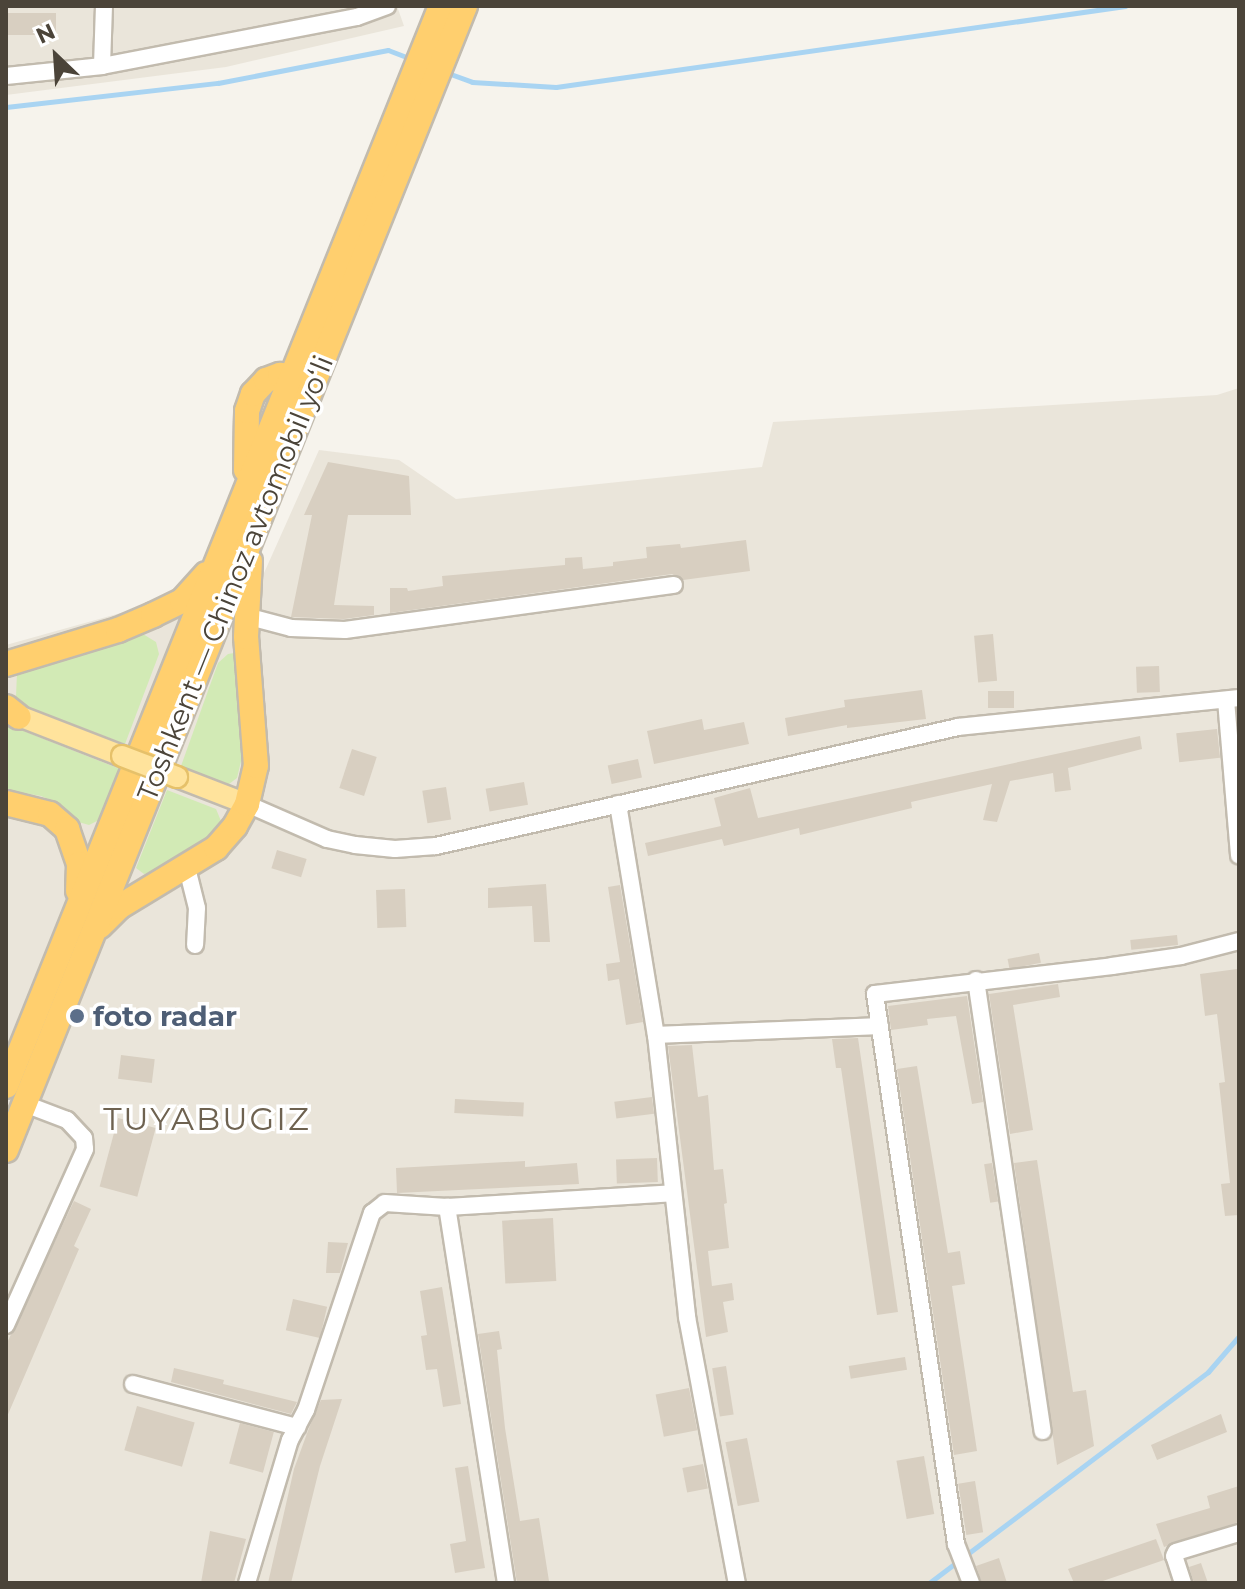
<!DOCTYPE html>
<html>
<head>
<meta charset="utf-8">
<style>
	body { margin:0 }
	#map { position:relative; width:1245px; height:1589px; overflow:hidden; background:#f6f3ec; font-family:Montserrat,sans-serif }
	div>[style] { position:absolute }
	.residential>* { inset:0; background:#eae5da }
	.green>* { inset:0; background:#d2eab5 }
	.stream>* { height:5px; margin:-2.5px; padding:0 2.5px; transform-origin:2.5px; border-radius:2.5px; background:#a9d4f2 }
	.building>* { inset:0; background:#d8cfc1; transform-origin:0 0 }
	.roads { filter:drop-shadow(2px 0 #c2bbae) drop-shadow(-2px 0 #c2bbae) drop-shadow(0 2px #c2bbae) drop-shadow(0 -2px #c2bbae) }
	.minor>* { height:16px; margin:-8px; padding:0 8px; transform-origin:8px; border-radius:8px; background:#fff }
	.major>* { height:20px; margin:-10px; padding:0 10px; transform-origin:10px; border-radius:10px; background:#ffe39c }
	.highway>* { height:24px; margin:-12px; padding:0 12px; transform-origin:12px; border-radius:12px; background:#ffcf6e }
	.bridges { filter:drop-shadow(2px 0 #e6c16a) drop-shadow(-2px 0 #e6c16a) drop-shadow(0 2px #e6c16a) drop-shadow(0 -2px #e6c16a) }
	.major-bridge>* { height:20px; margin:-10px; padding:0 10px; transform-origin:10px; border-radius:10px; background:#ffe39c }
	.dots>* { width:22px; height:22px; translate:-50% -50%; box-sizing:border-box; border:4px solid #fff; border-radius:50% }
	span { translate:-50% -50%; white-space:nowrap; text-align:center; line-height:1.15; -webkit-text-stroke:7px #fff; paint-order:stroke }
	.street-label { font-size:28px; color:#4b4439 }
	.service-label { font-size:28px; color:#4e5e75; font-weight:700 }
	.left { translate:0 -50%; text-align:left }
	.quarter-label { font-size:32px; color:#6e6250; letter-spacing:2px }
	.frame { position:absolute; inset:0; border:8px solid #4b4439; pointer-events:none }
	.north { position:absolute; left:16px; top:16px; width:80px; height:80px; -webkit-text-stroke:6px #fff; paint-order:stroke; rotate:335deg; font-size:22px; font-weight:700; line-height:32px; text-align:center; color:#4b4439 }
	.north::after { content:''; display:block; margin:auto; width:28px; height:36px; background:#4b4439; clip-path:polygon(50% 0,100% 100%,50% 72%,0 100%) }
</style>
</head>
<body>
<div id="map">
	<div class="residential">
		<div style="clip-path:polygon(6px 6px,397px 6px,404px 26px,226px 67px,6px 95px)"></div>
		<div style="clip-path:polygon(1239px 388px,1239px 1583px,6px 1583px,6px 645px,264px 573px,319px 450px,399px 460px,456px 499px,762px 467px,773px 422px,1217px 395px)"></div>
	</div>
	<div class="green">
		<div style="clip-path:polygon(138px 631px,156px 642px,159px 654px,125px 744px,25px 706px,16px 697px,17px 672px)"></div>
		<div style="clip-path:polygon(234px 653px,239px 657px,244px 749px,237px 778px,229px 784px,219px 785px,181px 766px,218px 663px,228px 654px)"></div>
		<div style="clip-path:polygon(6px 724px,120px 769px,99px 820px,89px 825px,75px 821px,60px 804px,41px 796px,6px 790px)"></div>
		<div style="clip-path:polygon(167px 790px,216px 809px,221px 821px,219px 829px,156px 872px,144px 874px,136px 868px)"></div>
	</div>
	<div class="stream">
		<div style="left:445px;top:72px;width:29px;rotate:20deg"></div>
		<div style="left:472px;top:82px;width:84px;rotate:3.4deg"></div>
		<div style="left:556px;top:87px;width:575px;rotate:-8.1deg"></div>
		<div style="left:6px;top:107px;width:213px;rotate:-6.5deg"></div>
		<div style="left:218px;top:83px;width:173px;rotate:-11deg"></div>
		<div style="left:388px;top:50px;width:28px;rotate:21deg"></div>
		<div style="left:929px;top:1583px;width:350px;rotate:-37.1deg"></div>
		<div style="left:1208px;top:1372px;width:48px;rotate:-49.3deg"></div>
	</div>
	<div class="building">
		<div style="left:6px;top:13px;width:50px;height:22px"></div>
		<div style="clip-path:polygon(328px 462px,409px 476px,411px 515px,348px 515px,334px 605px,374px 606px,374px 615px,344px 619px,291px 617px,312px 515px,304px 515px)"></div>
		<div style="clip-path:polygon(746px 540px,750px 571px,683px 580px,672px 574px,390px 613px,390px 588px,407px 588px,408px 591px,443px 586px,442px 576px,565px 565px,565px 558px,582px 557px,583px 569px,613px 566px,613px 562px,647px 558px,646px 547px,680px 544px,681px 548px)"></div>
		<div style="left:993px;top:634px;width:47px;height:19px;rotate:85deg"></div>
		<div style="left:1159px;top:666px;width:26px;height:23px;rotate:88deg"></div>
		<div style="clip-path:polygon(922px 690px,926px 719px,847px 728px,847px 725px,788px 736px,785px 718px,845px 707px,844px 700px)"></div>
		<div style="left:1014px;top:691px;width:17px;height:26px;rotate:90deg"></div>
		<div style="clip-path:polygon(702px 719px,704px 730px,744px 722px,749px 744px,654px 764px,647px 731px)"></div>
		<div style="left:1217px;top:729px;width:29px;height:41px;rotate:84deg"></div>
		<div style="clip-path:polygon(1140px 736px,1142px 749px,1068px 768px,1071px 790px,1055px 792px,1053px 773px,1010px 781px,997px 822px,983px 820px,992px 784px,911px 802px,912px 808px,800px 835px,799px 828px,724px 846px,722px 839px,648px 856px,645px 843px,721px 826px,714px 798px,750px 788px,758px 818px)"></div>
		<div style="left:352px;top:749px;width:26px;height:41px;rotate:18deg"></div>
		<div style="left:638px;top:759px;width:19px;height:31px;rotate:78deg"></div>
		<div style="left:524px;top:782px;width:23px;height:39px;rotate:80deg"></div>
		<div style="left:446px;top:787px;width:33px;height:24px;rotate:81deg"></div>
		<div style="left:277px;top:850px;width:31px;height:19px;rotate:17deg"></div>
		<div style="clip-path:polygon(546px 884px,550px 942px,534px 942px,532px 906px,488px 908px,488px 888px)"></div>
		<div style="clip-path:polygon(620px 885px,643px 1022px,626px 1025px,619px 979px,608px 981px,606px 964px,620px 962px,608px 887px)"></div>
		<div style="left:405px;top:889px;width:38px;height:29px;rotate:88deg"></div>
		<div style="left:1177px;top:935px;width:10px;height:47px;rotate:84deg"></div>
		<div style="left:1039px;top:953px;width:10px;height:32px;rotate:79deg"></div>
		<div style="clip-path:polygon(1237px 969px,1239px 1215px,1225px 1216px,1221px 1184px,1230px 1183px,1219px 1083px,1225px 1082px,1217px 1014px,1205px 1016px,1200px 974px)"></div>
		<div style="clip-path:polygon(1058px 984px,1060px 997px,1013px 1005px,1033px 1130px,1010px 1134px,989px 994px)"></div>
		<div style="clip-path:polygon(967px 996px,983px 1102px,972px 1104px,956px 1016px,927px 1019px,928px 1025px,891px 1030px,888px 1006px)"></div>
		<div style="clip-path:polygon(858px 1038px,898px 1312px,877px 1315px,841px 1068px,836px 1068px,832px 1039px)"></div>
		<div style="clip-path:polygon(692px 1045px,698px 1097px,708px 1095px,714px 1170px,723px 1169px,727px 1203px,724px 1204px,729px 1248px,708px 1251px,712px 1286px,732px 1283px,734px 1300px,723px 1302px,728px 1332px,706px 1337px,668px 1046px)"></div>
		<div style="left:121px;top:1055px;width:34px;height:24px;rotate:7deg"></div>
		<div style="clip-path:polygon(917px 1066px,948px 1253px,960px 1251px,965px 1284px,952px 1286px,977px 1451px,954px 1455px,897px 1069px)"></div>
		<div style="left:652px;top:1097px;width:17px;height:38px;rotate:83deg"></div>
		<div style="left:455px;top:1099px;width:69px;height:14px;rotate:3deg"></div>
		<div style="left:118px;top:1118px;width:39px;height:71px;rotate:15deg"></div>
		<div style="left:657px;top:1158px;width:24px;height:41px;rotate:88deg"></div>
		<div style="clip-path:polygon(1037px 1160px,1073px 1392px,1086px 1390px,1094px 1446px,1057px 1465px,1014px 1163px)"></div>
		<div style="clip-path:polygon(525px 1161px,525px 1167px,577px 1163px,579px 1184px,397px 1193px,396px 1168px)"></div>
		<div style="left:992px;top:1163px;width:39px;height:8px;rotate:81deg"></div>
		<div style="clip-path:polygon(74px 1201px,91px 1209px,74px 1246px,79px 1249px,6px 1419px,6px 1345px)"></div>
		<div style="left:553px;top:1218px;width:63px;height:51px;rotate:87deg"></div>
		<div style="clip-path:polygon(328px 1242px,348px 1243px,340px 1273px,326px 1273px)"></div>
		<div style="clip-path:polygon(442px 1287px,461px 1404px,443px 1407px,437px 1369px,426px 1370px,421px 1336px,427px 1335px,420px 1291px)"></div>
		<div style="left:293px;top:1299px;width:35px;height:32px;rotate:13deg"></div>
		<div style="clip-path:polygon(499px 1331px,502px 1349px,497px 1350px,505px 1428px,520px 1521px,539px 1518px,549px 1581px,517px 1583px,478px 1334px)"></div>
		<div style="left:905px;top:1357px;width:13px;height:57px;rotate:81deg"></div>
		<div style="left:726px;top:1366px;width:49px;height:14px;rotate:81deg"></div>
		<div style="clip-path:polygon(174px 1368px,224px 1380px,223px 1384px,297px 1402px,291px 1414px,171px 1382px)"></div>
		<div style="left:689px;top:1388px;width:43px;height:34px;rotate:79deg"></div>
		<div style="clip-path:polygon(342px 1399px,320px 1466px,291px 1583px,268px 1583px,294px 1469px,309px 1428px,321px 1400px)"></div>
		<div style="left:137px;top:1406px;width:60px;height:46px;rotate:16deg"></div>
		<div style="clip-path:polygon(1221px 1414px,1227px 1432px,1157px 1460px,1151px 1445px)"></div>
		<div style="left:240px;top:1423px;width:35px;height:42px;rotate:15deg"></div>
		<div style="left:747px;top:1438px;width:65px;height:22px;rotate:79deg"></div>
		<div style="left:924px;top:1456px;width:59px;height:28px;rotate:80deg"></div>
		<div style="left:703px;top:1464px;width:25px;height:21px;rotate:79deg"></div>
		<div style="clip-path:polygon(468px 1466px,485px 1568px,455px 1573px,450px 1544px,466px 1541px,455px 1468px)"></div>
		<div style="left:975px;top:1481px;width:52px;height:17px;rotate:81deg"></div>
		<div style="clip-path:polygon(1239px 1486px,1239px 1522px,1164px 1547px,1156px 1524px,1210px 1508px,1207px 1496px)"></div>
		<div style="clip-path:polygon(210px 1531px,246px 1539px,234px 1583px,201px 1583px)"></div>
		<div style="clip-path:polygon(1156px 1539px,1164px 1560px,1097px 1583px,1074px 1583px,1068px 1569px)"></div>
		<div style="clip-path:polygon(999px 1558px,1007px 1583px,982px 1583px,976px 1566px)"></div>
		<div style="clip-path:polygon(1201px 1563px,1208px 1583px,1194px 1583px,1189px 1567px)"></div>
	</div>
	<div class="roads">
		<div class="minor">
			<div style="left:102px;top:66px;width:60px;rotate:-88.1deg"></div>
			<div style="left:6px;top:76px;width:97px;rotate:-5.9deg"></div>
			<div style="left:102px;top:66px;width:260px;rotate:-10.9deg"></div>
			<div style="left:357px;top:17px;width:32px;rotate:-20deg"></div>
			<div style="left:246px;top:616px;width:47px;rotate:14.9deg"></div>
			<div style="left:291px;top:628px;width:54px;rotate:2.1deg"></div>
			<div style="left:345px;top:630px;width:332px;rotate:-7.8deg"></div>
			<div style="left:1226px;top:700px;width:156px;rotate:85.2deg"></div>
			<div style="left:247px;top:804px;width:87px;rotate:23.6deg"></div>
			<div style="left:327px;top:839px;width:29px;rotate:12deg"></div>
			<div style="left:355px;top:845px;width:40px;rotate:5.7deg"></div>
			<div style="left:395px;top:849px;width:41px;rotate:-4.2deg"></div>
			<div style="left:436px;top:846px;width:535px;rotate:-12.84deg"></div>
			<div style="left:958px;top:727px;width:282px;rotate:-5.9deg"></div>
			<div style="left:618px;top:804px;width:234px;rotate:80.7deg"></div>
			<div style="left:656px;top:1035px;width:284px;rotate:83.7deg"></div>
			<div style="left:687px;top:1317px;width:271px;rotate:79.4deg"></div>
			<div style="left:187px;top:868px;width:41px;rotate:76deg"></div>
			<div style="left:197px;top:908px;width:37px;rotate:93deg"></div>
			<div style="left:976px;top:980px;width:456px;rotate:81.6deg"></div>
			<div style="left:656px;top:1035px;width:224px;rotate:-2.3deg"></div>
			<div style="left:6px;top:1325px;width:193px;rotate:-65.8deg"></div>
			<div style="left:85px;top:1149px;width:11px;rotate:-95deg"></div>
			<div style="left:84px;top:1138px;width:25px;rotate:-133deg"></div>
			<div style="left:67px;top:1120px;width:45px;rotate:-159.1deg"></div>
			<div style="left:133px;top:1384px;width:170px;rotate:14.7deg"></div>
			<div style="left:247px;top:1583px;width:149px;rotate:-73.3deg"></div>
			<div style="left:290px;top:1440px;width:34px;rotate:-62deg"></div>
			<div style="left:306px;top:1410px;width:208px;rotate:-71.5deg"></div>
			<div style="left:372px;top:1213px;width:16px;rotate:-38deg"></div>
			<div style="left:385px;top:1203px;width:62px;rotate:3.7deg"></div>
			<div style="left:506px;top:1583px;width:381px;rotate:-98.9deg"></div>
			<div style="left:447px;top:1207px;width:226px;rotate:-3.5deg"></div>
			<div style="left:971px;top:1583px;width:42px;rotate:-111deg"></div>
			<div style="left:956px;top:1544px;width:556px;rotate:-98.38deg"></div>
			<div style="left:875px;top:994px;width:239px;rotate:-6.7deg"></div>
			<div style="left:1112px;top:966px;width:70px;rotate:-8.2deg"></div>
			<div style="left:1181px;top:956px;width:60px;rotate:-14.5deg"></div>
			<div style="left:1183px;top:1583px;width:28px;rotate:-108deg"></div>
			<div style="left:1174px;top:1556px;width:4px;rotate:-63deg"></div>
			<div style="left:1176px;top:1552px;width:66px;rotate:-16.8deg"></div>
		</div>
		<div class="major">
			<div style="left:6px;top:711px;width:124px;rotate:21.2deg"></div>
			<div style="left:177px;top:777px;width:75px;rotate:21.1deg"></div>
		</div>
		<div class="highway">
			<div style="left:246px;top:470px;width:59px;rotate:-89deg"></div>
			<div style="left:247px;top:411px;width:18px;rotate:-71deg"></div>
			<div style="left:253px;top:394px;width:19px;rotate:-47deg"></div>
			<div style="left:266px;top:380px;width:15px;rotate:-20deg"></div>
			<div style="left:280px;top:375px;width:12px;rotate:5deg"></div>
			<div style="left:292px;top:376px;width:11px;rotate:34deg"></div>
			<div style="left:6px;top:664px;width:117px;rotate:-16.9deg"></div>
			<div style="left:118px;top:630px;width:38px;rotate:-23deg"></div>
			<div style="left:153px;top:615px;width:32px;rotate:-26deg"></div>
			<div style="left:182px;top:601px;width:36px;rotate:-48deg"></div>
			<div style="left:6px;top:707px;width:16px;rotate:38deg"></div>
			<div style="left:6px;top:803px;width:45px;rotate:14deg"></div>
			<div style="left:50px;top:814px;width:23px;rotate:41deg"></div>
			<div style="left:67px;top:829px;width:37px;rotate:71deg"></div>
			<div style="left:79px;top:864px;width:27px;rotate:92deg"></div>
			<div style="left:100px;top:926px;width:27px;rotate:-45deg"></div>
			<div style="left:119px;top:907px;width:114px;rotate:-31.3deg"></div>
			<div style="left:216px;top:848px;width:29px;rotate:-49deg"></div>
			<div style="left:235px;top:826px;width:25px;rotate:-61deg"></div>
			<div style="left:247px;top:804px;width:39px;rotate:-77deg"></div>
			<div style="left:256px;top:766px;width:129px;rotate:-94.4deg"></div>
			<div style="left:246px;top:637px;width:76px;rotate:-87deg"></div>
			<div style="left:6px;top:1086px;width:1164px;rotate:-68.06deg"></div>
			<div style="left:6px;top:1150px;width:1233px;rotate:-68.14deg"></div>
		</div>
	</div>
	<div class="bridges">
		<div class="major-bridge">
			<div style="left:122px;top:756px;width:59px;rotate:20.9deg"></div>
		</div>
	</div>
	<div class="dots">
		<div style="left:77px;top:1016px;background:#5c6f8a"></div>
	</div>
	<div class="street-label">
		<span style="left:235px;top:578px;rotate:-68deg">Toshkent — Chinoz avtomobil yoʻli</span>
	</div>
	<div class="service-label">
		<span class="left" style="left:93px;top:1016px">foto radar</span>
	</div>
	<div class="quarter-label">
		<span style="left:207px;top:1119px">TUYABUGIZ</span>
	</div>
	<div class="frame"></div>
	<div class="north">N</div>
</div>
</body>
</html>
